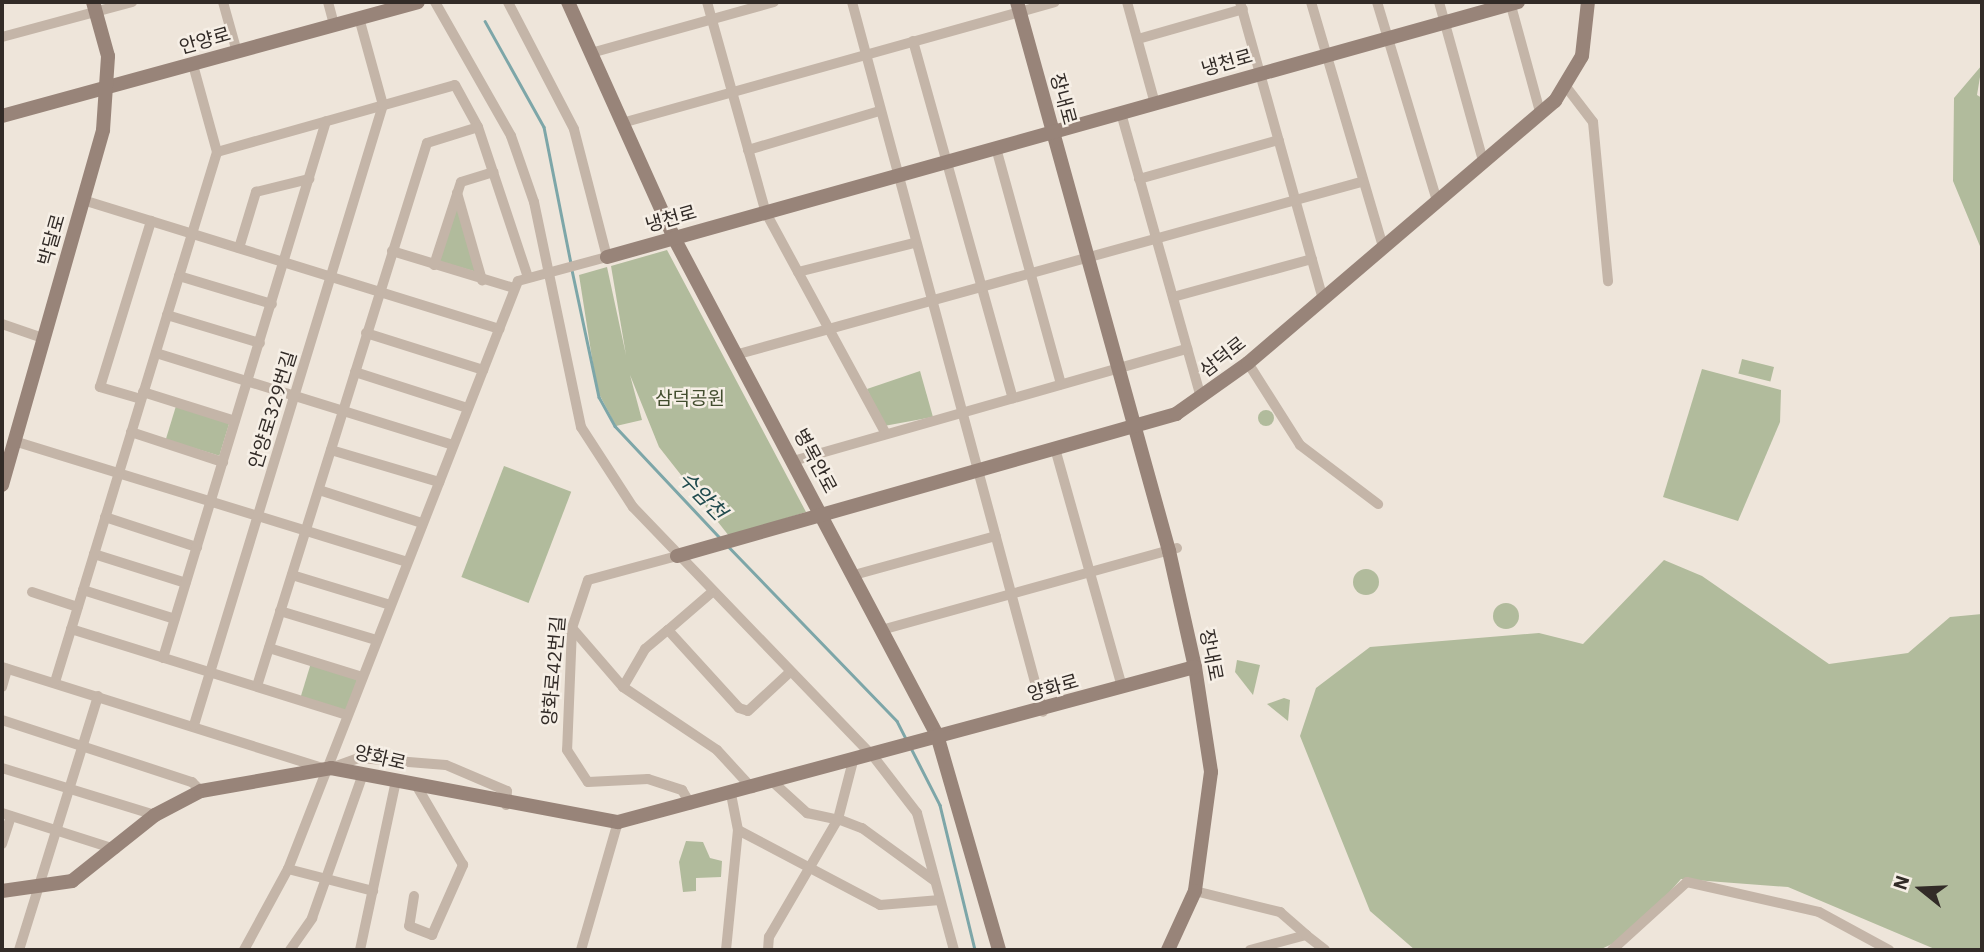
<!DOCTYPE html>
<html>
<head>
<meta charset="utf-8">
<style>
	body { margin:0 }
	#map { position:relative; width:1984px; height:952px; overflow:hidden; background:#eee5da; font-family:"IBM Plex Sans","Noto Sans KR",sans-serif }
	div>[style] { position:absolute }
	.green>* { inset:0; background:#b1bb9c; transform-origin:0 0 }
	.round { border-radius:50% }
	.stream>* { height:2.5px; margin:-1.25px; padding:0 1.25px; transform-origin:1.25px; border-radius:1.25px; background:#7da6a8 }
	.street>* { height:10px; margin:-5px; padding:0 5px; transform-origin:5px; border-radius:5px; background:#c4b5a8 }
	.secondary>* { height:14px; margin:-7px; padding:0 7px; transform-origin:7px; border-radius:7px; background:#988479 }
	span { translate:-50% -50%; white-space:nowrap; text-align:center; line-height:1.15; -webkit-text-stroke:5px #f6efe6; paint-order:stroke }
	.street-label { font-size:19px; color:#322b27 }
	.park-label { font-size:19px; color:#424d2e }
	.water-label { font-size:21px; color:#224c4f; font-style:italic }
	.frame { position:absolute; inset:0; border:4px solid #322b27; pointer-events:none }
	.north { position:absolute; left:1886px; top:854px; width:70px; height:70px; -webkit-text-stroke:5px #f6efe6; paint-order:stroke; rotate:288deg; font-size:19px; font-weight:700; line-height:28px; text-align:center; color:#322b27 }
	.north::after { content:''; display:block; margin:auto; width:24px; height:32px; background:#322b27; clip-path:polygon(50% 0,100% 100%,50% 72%,0 100%) }
</style>
</head>
<body>
<div id="map">
	<div class="green">
		<div style="clip-path:polygon(1982px 65px,1977px 95px,1982px 98px,1982px 251px,1953px 181px,1954px 98px)"></div>
		<div style="clip-path:polygon(453px 209px,458px 210px,477px 272px,438px 261px)"></div>
		<div style="clip-path:polygon(667px 250px,806px 512px,729px 536px,659px 447px,630px 375px,642px 420px,616px 426px,597px 390px,579px 275px,607px 267px,626px 355px,611px 266px)"></div>
		<div style="left:1742px;top:359px;width:33px;height:15px;rotate:14deg"></div>
		<div style="clip-path:polygon(1702px 369px,1781px 390px,1780px 422px,1738px 521px,1663px 497px)"></div>
		<div style="clip-path:polygon(920px 371px,933px 417px,884px 426px,867px 389px)"></div>
		<div style="left:176px;top:406px;width:56px;height:35px;rotate:17deg"></div>
		<div class="round" style="left:1258px;top:410px;width:16px;height:16px"></div>
		<div style="left:504px;top:466px;width:72px;height:119px;rotate:21deg"></div>
		<div style="clip-path:polygon(1664px 560px,1702px 576px,1829px 664px,1908px 653px,1950px 617px,1982px 614px,1982px 950px,1937px 950px,1788px 887px,1681px 879px,1632px 935px,1599px 950px,1415px 950px,1370px 911px,1300px 736px,1316px 688px,1370px 647px,1539px 633px,1583px 644px)"></div>
		<div class="round" style="left:1353px;top:569px;width:26px;height:26px"></div>
		<div class="round" style="left:1493px;top:603px;width:26px;height:26px"></div>
		<div style="clip-path:polygon(1237px 660px,1260px 665px,1253px 695px,1235px 672px)"></div>
		<div style="left:311px;top:663px;width:49px;height:36px;rotate:17deg"></div>
		<div style="clip-path:polygon(1284px 698px,1290px 700px,1288px 721px,1267px 704px)"></div>
		<div style="clip-path:polygon(686px 841px,703px 842px,710px 858px,722px 861px,721px 877px,696px 878px,696px 891px,683px 892px,679px 862px)"></div>
	</div>
	<div class="stream">
		<div style="left:485px;top:21px;width:121px;rotate:60.9deg"></div>
		<div style="left:544px;top:127px;width:139px;rotate:78.8deg"></div>
		<div style="left:572px;top:270px;width:130px;rotate:78deg"></div>
		<div style="left:599px;top:397px;width:33px;rotate:61deg"></div>
		<div style="left:615px;top:426px;width:155px;rotate:46.8deg"></div>
		<div style="left:728px;top:546px;width:243px;rotate:46deg"></div>
		<div style="left:897px;top:721px;width:20px;rotate:63deg"></div>
		<div style="left:911px;top:748px;width:64px;rotate:63deg"></div>
		<div style="left:940px;top:805px;width:149px;rotate:76.4deg"></div>
	</div>
	<div class="street">
		<div style="left:223px;top:2px;width:52px;rotate:74.4deg"></div>
		<div style="left:328px;top:2px;width:23px;rotate:75deg"></div>
		<div style="left:435px;top:2px;width:154px;rotate:60.4deg"></div>
		<div style="left:511px;top:136px;width:70px;rotate:70.8deg"></div>
		<div style="left:534px;top:202px;width:230px;rotate:78.2deg"></div>
		<div style="left:581px;top:427px;width:95px;rotate:57deg"></div>
		<div style="left:633px;top:507px;width:346px;rotate:46.1deg"></div>
		<div style="left:873px;top:756px;width:72px;rotate:52.3deg"></div>
		<div style="left:917px;top:813px;width:142px;rotate:74.9deg"></div>
		<div style="left:707px;top:2px;width:219px;rotate:74.4deg"></div>
		<div style="left:766px;top:213px;width:249px;rotate:61.5deg"></div>
		<div style="left:852px;top:2px;width:735px;rotate:74.94deg"></div>
		<div style="left:1127px;top:2px;width:106px;rotate:74.6deg"></div>
		<div style="left:1240px;top:2px;width:308px;rotate:74.4deg"></div>
		<div style="left:1311px;top:2px;width:254px;rotate:73.6deg"></div>
		<div style="left:1377px;top:2px;width:208px;rotate:73.2deg"></div>
		<div style="left:1439px;top:2px;width:165px;rotate:74.5deg"></div>
		<div style="left:1510px;top:2px;width:114px;rotate:74.7deg"></div>
		<div style="left:2px;top:37px;width:135px;rotate:-15.1deg"></div>
		<div style="left:1138px;top:39px;width:109px;rotate:-15.9deg"></div>
		<div style="left:913px;top:41px;width:371px;rotate:74.4deg"></div>
		<div style="left:591px;top:53px;width:190px;rotate:-15.6deg"></div>
		<div style="left:1567px;top:88px;width:43px;rotate:52.6deg"></div>
		<div style="left:1593px;top:122px;width:160px;rotate:84.6deg"></div>
		<div style="left:1121px;top:113px;width:296px;rotate:74.3deg"></div>
		<div style="left:622px;top:123px;width:449px;rotate:-15.6deg"></div>
		<div style="left:996px;top:148px;width:245px;rotate:74.6deg"></div>
		<div style="left:748px;top:150px;width:138px;rotate:-16.5deg"></div>
		<div style="left:217px;top:152px;width:247px;rotate:-15.7deg"></div>
		<div style="left:455px;top:85px;width:48px;rotate:61.3deg"></div>
		<div style="left:478px;top:127px;width:158px;rotate:71.6deg"></div>
		<div style="left:1139px;top:179px;width:145px;rotate:-15.6deg"></div>
		<div style="left:457px;top:193px;width:91px;rotate:74deg"></div>
		<div style="left:83px;top:200px;width:436px;rotate:17.2deg"></div>
		<div style="left:239px;top:248px;width:59px;rotate:-73.1deg"></div>
		<div style="left:256px;top:192px;width:55px;rotate:-13.8deg"></div>
		<div style="left:392px;top:251px;width:127px;rotate:16.9deg"></div>
		<div style="left:434px;top:265px;width:87px;rotate:-72deg"></div>
		<div style="left:461px;top:182px;width:34px;rotate:-17deg"></div>
		<div style="left:798px;top:272px;width:120px;rotate:-14deg"></div>
		<div style="left:179px;top:276px;width:97px;rotate:16.8deg"></div>
		<div style="left:1173px;top:297px;width:144px;rotate:-15.3deg"></div>
		<div style="left:167px;top:315px;width:97px;rotate:16.8deg"></div>
		<div style="left:2px;top:324px;width:43px;rotate:18.9deg"></div>
		<div style="left:366px;top:333px;width:123px;rotate:17.5deg"></div>
		<div style="left:156px;top:353px;width:311px;rotate:17.2deg"></div>
		<div style="left:735px;top:355px;width:649px;rotate:-15.45deg"></div>
		<div style="left:1248px;top:363px;width:97px;rotate:57.6deg"></div>
		<div style="left:1300px;top:445px;width:98px;rotate:37.1deg"></div>
		<div style="left:355px;top:372px;width:118px;rotate:17.8deg"></div>
		<div style="left:143px;top:392px;width:96px;rotate:17.5deg"></div>
		<div style="left:141px;top:399px;width:43px;rotate:-163.7deg"></div>
		<div style="left:100px;top:387px;width:174px;rotate:-72.9deg"></div>
		<div style="left:131px;top:432px;width:97px;rotate:18.1deg"></div>
		<div style="left:14px;top:441px;width:411px;rotate:17.1deg"></div>
		<div style="left:331px;top:450px;width:113px;rotate:16.5deg"></div>
		<div style="left:1056px;top:452px;width:244px;rotate:74.3deg"></div>
		<div style="left:793px;top:461px;width:410px;rotate:-15.9deg"></div>
		<div style="left:319px;top:490px;width:108px;rotate:17.8deg"></div>
		<div style="left:105px;top:517px;width:97px;rotate:18.1deg"></div>
		<div style="left:94px;top:554px;width:96px;rotate:17.5deg"></div>
		<div style="left:677px;top:556px;width:92px;rotate:164.9deg"></div>
		<div style="left:588px;top:580px;width:51px;rotate:108.4deg"></div>
		<div style="left:572px;top:628px;width:122px;rotate:92.3deg"></div>
		<div style="left:567px;top:750px;width:38px;rotate:57deg"></div>
		<div style="left:588px;top:782px;width:60px;rotate:-2.9deg"></div>
		<div style="left:648px;top:779px;width:36px;rotate:18deg"></div>
		<div style="left:682px;top:790px;width:17px;rotate:59deg"></div>
		<div style="left:292px;top:575px;width:102px;rotate:17deg"></div>
		<div style="left:854px;top:575px;width:147px;rotate:-15.4deg"></div>
		<div style="left:83px;top:590px;width:96px;rotate:17.5deg"></div>
		<div style="left:32px;top:592px;width:48px;rotate:18.1deg"></div>
		<div style="left:711px;top:593px;width:57px;rotate:139.3deg"></div>
		<div style="left:668px;top:630px;width:105px;rotate:47.7deg"></div>
		<div style="left:739px;top:708px;width:9px;rotate:18deg"></div>
		<div style="left:748px;top:711px;width:56px;rotate:-42.8deg"></div>
		<div style="left:280px;top:611px;width:100px;rotate:16.8deg"></div>
		<div style="left:572px;top:628px;width:78px;rotate:49.2deg"></div>
		<div style="left:623px;top:687px;width:113px;rotate:33.8deg"></div>
		<div style="left:717px;top:750px;width:52px;rotate:47.4deg"></div>
		<div style="left:71px;top:629px;width:289px;rotate:17.3deg"></div>
		<div style="left:885px;top:629px;width:303px;rotate:-15.5deg"></div>
		<div style="left:269px;top:648px;width:97px;rotate:17.3deg"></div>
		<div style="left:163px;top:658px;width:561px;rotate:-73.11deg"></div>
		<div style="left:2px;top:667px;width:336px;rotate:17.5deg"></div>
		<div style="left:55px;top:682px;width:554px;rotate:-73deg"></div>
		<div style="left:217px;top:152px;width:90px;rotate:-105.4deg"></div>
		<div style="left:257px;top:686px;width:569px;rotate:-72.62deg"></div>
		<div style="left:427px;top:143px;width:53px;rotate:-17.4deg"></div>
		<div style="left:2px;top:687px;width:19px;rotate:-74deg"></div>
		<div style="left:623px;top:687px;width:44px;rotate:-59.9deg"></div>
		<div style="left:645px;top:649px;width:30px;rotate:-40deg"></div>
		<div style="left:2px;top:720px;width:200px;rotate:18.1deg"></div>
		<div style="left:192px;top:782px;width:13px;rotate:45deg"></div>
		<div style="left:194px;top:725px;width:648px;rotate:-73.05deg"></div>
		<div style="left:383px;top:105px;width:90px;rotate:-105.4deg"></div>
		<div style="left:2px;top:768px;width:160px;rotate:17.1deg"></div>
		<div style="left:331px;top:768px;width:30px;rotate:-20deg"></div>
		<div style="left:359px;top:758px;width:87px;rotate:4.6deg"></div>
		<div style="left:446px;top:765px;width:66px;rotate:23.1deg"></div>
		<div style="left:507px;top:791px;width:14px;rotate:94deg"></div>
		<div style="left:774px;top:783px;width:45px;rotate:42.3deg"></div>
		<div style="left:807px;top:813px;width:29px;rotate:12deg"></div>
		<div style="left:2px;top:813px;width:119px;rotate:17.7deg"></div>
		<div style="left:838px;top:819px;width:26px;rotate:21deg"></div>
		<div style="left:862px;top:828px;width:90px;rotate:36deg"></div>
		<div style="left:738px;top:830px;width:161px;rotate:27.8deg"></div>
		<div style="left:880px;top:905px;width:60px;rotate:-4.8deg"></div>
		<div style="left:2px;top:844px;width:29px;rotate:-72deg"></div>
		<div style="left:288px;top:869px;width:88px;rotate:14.5deg"></div>
		<div style="left:1195px;top:891px;width:88px;rotate:13.9deg"></div>
		<div style="left:1280px;top:912px;width:35px;rotate:41deg"></div>
		<div style="left:414px;top:896px;width:30px;rotate:99deg"></div>
		<div style="left:409px;top:926px;width:25px;rotate:21deg"></div>
		<div style="left:432px;top:935px;width:77px;rotate:-66.1deg"></div>
		<div style="left:463px;top:865px;width:93px;rotate:-120.4deg"></div>
		<div style="left:19px;top:950px;width:266px;rotate:-72.7deg"></div>
		<div style="left:244px;top:950px;width:92px;rotate:-61.5deg"></div>
		<div style="left:288px;top:869px;width:631px;rotate:-68.64deg"></div>
		<div style="left:518px;top:281px;width:92px;rotate:-15.1deg"></div>
		<div style="left:607px;top:257px;width:132px;rotate:-104.5deg"></div>
		<div style="left:574px;top:129px;width:143px;rotate:-117.5deg"></div>
		<div style="left:290px;top:950px;width:39px;rotate:-55deg"></div>
		<div style="left:312px;top:918px;width:153px;rotate:-70.5deg"></div>
		<div style="left:360px;top:950px;width:173px;rotate:-78deg"></div>
		<div style="left:581px;top:950px;width:133px;rotate:-73.9deg"></div>
		<div style="left:726px;top:950px;width:121px;rotate:-84.3deg"></div>
		<div style="left:738px;top:830px;width:37px;rotate:-101deg"></div>
		<div style="left:768px;top:950px;width:13px;rotate:-86deg"></div>
		<div style="left:769px;top:937px;width:137px;rotate:-59.7deg"></div>
		<div style="left:838px;top:819px;width:60px;rotate:-75.5deg"></div>
		<div style="left:1250px;top:950px;width:58px;rotate:-15deg"></div>
		<div style="left:1306px;top:935px;width:24px;rotate:38deg"></div>
		<div style="left:1612px;top:950px;width:101px;rotate:-42.2deg"></div>
		<div style="left:1687px;top:882px;width:135px;rotate:12.8deg"></div>
		<div style="left:1819px;top:912px;width:80px;rotate:28.5deg"></div>
	</div>
	<div class="secondary">
		<div style="left:568px;top:2px;width:259px;rotate:65.8deg"></div>
		<div style="left:674px;top:238px;width:562px;rotate:62.11deg"></div>
		<div style="left:937px;top:735px;width:224px;rotate:73.9deg"></div>
		<div style="left:1017px;top:2px;width:570px;rotate:74.52deg"></div>
		<div style="left:1169px;top:551px;width:119px;rotate:77.4deg"></div>
		<div style="left:1195px;top:667px;width:106px;rotate:81.3deg"></div>
		<div style="left:1211px;top:772px;width:120px;rotate:97.7deg"></div>
		<div style="left:1195px;top:891px;width:65px;rotate:114.6deg"></div>
		<div style="left:2px;top:116px;width:431px;rotate:-15.3deg"></div>
		<div style="left:607px;top:257px;width:946px;rotate:-15.64deg"></div>
		<div style="left:2px;top:485px;width:369px;rotate:-74.1deg"></div>
		<div style="left:103px;top:130px;width:74px;rotate:-86.1deg"></div>
		<div style="left:108px;top:56px;width:56px;rotate:-105.5deg"></div>
		<div style="left:677px;top:556px;width:519px;rotate:-15.88deg"></div>
		<div style="left:1176px;top:414px;width:88px;rotate:-35.3deg"></div>
		<div style="left:1248px;top:363px;width:404px;rotate:-40.5deg"></div>
		<div style="left:1555px;top:101px;width:52px;rotate:-59deg"></div>
		<div style="left:1582px;top:56px;width:54px;rotate:-83.7deg"></div>
		<div style="left:2px;top:891px;width:71px;rotate:-8.1deg"></div>
		<div style="left:72px;top:881px;width:106px;rotate:-38.5deg"></div>
		<div style="left:155px;top:815px;width:52px;rotate:-27.6deg"></div>
		<div style="left:201px;top:791px;width:132px;rotate:-10deg"></div>
		<div style="left:331px;top:768px;width:292px;rotate:10.7deg"></div>
		<div style="left:618px;top:822px;width:597px;rotate:-15.04deg"></div>
	</div>
	<div class="street-label">
		<span style="left:205px;top:41px;rotate:-16deg">안양로</span>
		<span style="left:1227px;top:63px;rotate:-16deg">냉천로</span>
		<span style="left:1063px;top:99px;rotate:75deg">장내로</span>
		<span style="left:671px;top:219px;rotate:-16deg">냉천로</span>
		<span style="left:52px;top:240px;rotate:-74deg">박달로</span>
		<span style="left:1223px;top:357px;rotate:-38deg">삼덕로</span>
		<span style="left:273px;top:410px;rotate:-73deg">안양로329번길</span>
		<span style="left:815px;top:461px;rotate:62deg">병목안로</span>
		<span style="left:1211px;top:655px;rotate:79deg">장내로</span>
		<span style="left:554px;top:671px;rotate:-85deg">양화로42번길</span>
		<span style="left:1053px;top:688px;rotate:-16deg">양화로</span>
		<span style="left:380px;top:758px;rotate:13deg">양화로</span>
	</div>
	<div class="park-label">
		<span style="left:690px;top:399px">삼덕공원</span>
	</div>
	<div class="water-label">
		<span style="left:703px;top:495px;rotate:46deg">수암천</span>
	</div>
	<div class="frame"></div>
	<div class="north">N</div>
</div>
</body>
</html>
